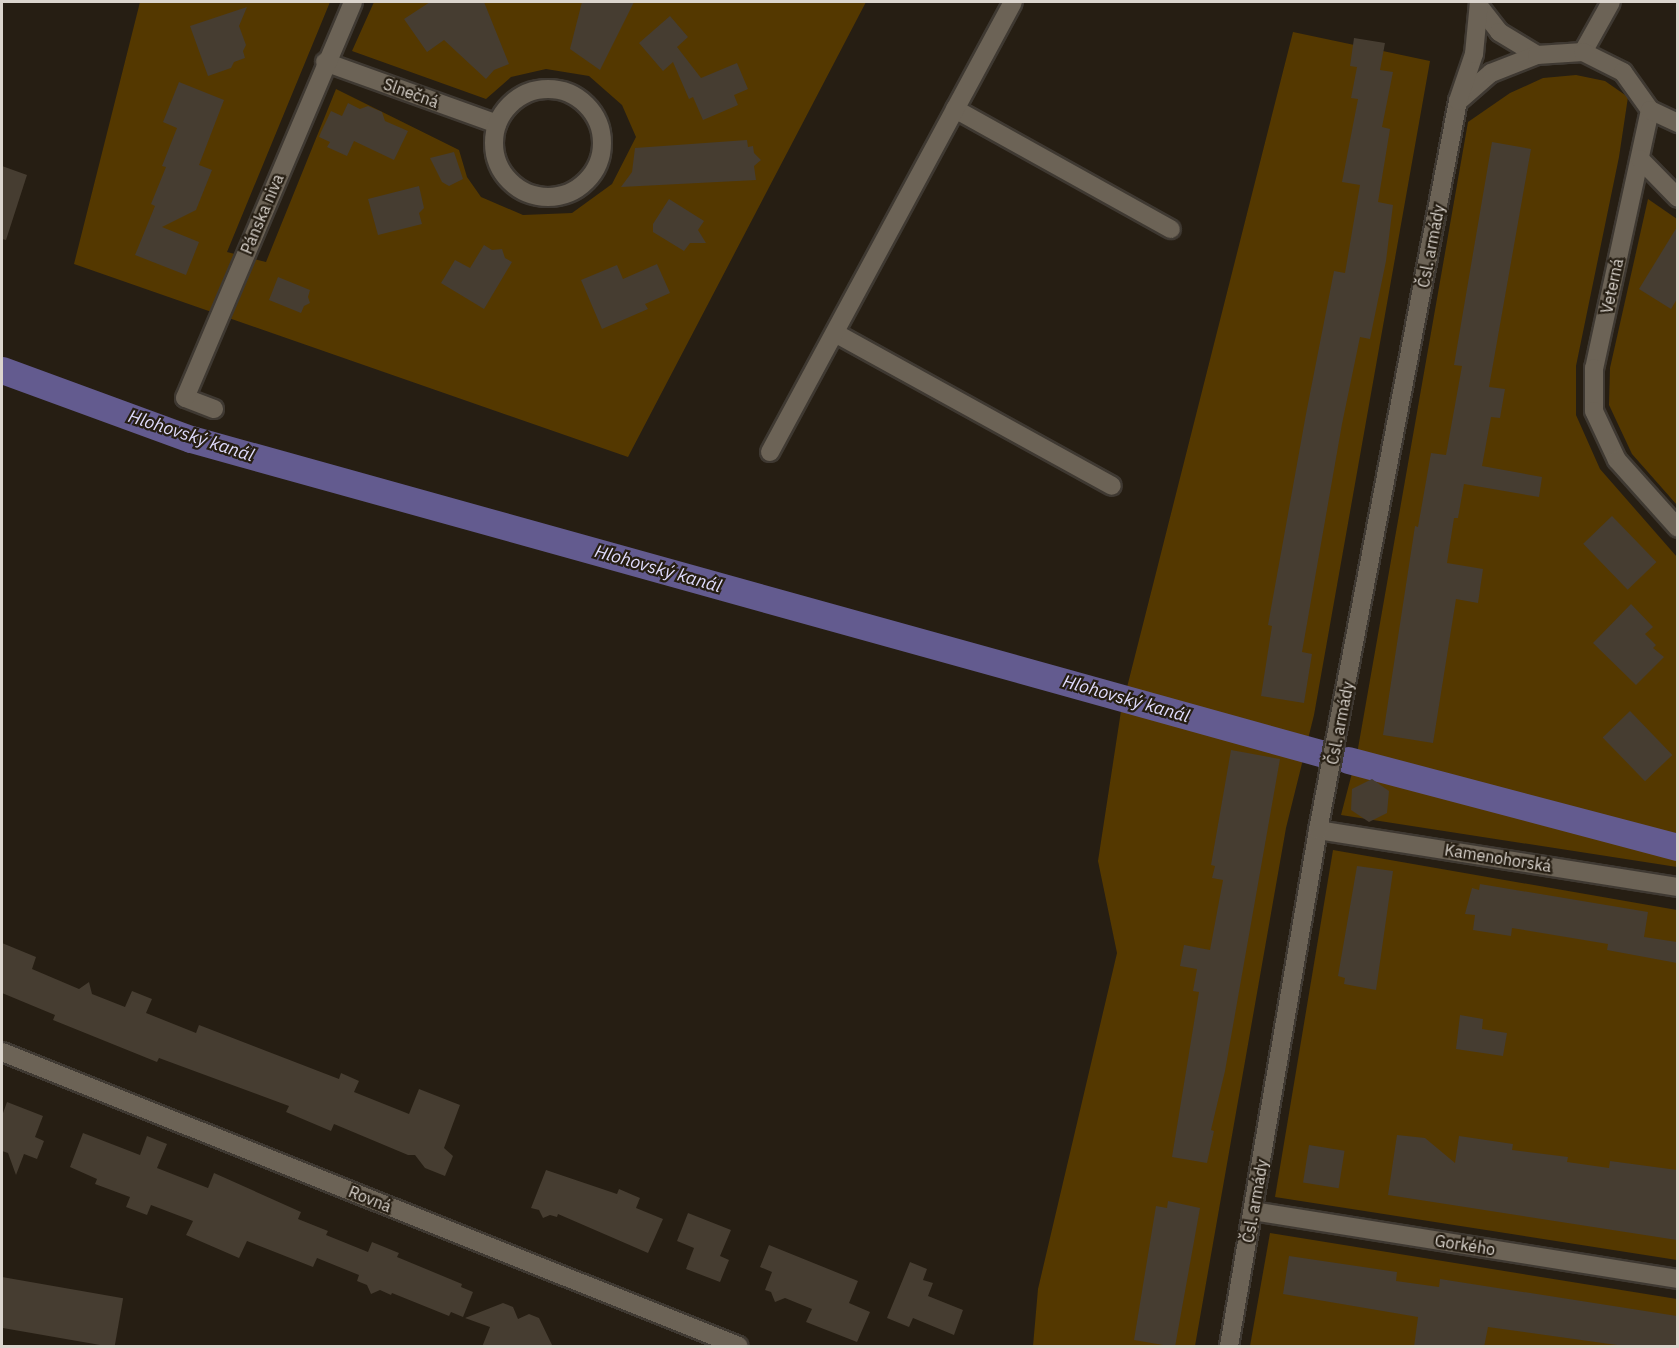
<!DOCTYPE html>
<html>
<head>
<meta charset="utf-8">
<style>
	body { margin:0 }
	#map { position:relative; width:1679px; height:1348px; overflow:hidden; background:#261e13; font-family:"IBM Plex Sans",sans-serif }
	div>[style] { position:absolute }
	.green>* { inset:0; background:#543800 }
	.canal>* { height:27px; margin:-13.5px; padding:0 13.5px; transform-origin:13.5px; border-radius:13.5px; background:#635b8f }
	.building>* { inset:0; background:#463d31; transform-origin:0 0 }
	.roads { filter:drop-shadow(2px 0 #3f3932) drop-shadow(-2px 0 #3f3932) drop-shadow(0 2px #3f3932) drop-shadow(0 -2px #3f3932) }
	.minor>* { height:18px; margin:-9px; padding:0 9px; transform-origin:9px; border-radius:9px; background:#6c6356 }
	.minor>.ring { margin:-9px; padding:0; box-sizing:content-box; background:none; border:18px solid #6c6356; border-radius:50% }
	span { translate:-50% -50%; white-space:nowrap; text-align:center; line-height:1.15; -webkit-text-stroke:4.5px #261e13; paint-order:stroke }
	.street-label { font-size:16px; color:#dbd5ce }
	.water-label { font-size:18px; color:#dfdbfc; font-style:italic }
	.frame { position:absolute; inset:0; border:3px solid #dbd5ce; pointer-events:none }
</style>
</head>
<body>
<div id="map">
	<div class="green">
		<div style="clip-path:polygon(140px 2px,330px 2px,227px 252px,266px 262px,336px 89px,459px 150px,467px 177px,481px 197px,523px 215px,572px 213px,612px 184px,636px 137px,622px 105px,589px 76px,546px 69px,511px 77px,486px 99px,352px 51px,374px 2px,866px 2px,628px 457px,74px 264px)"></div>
		<div style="clip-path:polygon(1293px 32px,1430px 61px,1314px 715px,1286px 828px,1195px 1346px,1033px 1346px,1038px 1289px,1117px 953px,1098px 861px,1121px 711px)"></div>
		<div style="clip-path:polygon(1576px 75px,1605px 81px,1628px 97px,1619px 157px,1576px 366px,1576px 415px,1600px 469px,1677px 557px,1677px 867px,1341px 815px,1357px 754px,1468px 122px,1510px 93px,1543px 78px)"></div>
		<div style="clip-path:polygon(1648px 199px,1677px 219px,1677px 505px,1632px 454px,1609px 405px,1610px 368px)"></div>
		<div style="clip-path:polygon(1333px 850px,1677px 910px,1677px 1260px,1275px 1197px)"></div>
		<div style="clip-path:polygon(1270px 1233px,1677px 1299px,1677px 1346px,1250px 1346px)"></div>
	</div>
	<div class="canal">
		<div style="left:2px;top:370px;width:201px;rotate:20.1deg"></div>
		<div style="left:191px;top:439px;width:1172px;rotate:15.54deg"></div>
		<div style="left:1348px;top:760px;width:341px;rotate:14.8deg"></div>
	</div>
	<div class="building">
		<div style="clip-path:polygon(430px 2px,484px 2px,509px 64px,494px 70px,486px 79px,444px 40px,427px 52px,404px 19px)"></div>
		<div style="clip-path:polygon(582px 2px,634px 2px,600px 70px,570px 49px)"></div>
		<div style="clip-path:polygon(247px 7px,239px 26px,246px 45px,243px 51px,245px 58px,234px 62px,231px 68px,208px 76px,190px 26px)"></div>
		<div style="clip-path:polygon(670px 16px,688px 37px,677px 47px,701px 78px,737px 63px,748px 89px,734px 95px,738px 105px,703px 120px,693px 97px,689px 99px,673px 62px,663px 71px,639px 43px)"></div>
		<div style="clip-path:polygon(1354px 38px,1385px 43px,1380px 70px,1393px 72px,1382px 127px,1390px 129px,1378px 202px,1393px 205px,1386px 261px,1370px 339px,1360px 337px,1342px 424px,1302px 652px,1312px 654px,1304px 703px,1261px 696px,1272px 626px,1268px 625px,1306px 414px,1334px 271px,1345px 273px,1360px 185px,1342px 182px,1358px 99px,1351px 98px,1357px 67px,1350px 66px)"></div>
		<div style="clip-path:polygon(179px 82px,224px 100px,199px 165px,212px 170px,196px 210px,162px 227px,199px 242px,186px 275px,135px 255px,155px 206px,151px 204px,166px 167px,162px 166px,177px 128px,163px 122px)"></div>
		<div style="clip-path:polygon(348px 103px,360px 109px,368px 106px,382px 112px,385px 121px,408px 131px,394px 160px,354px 141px,347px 156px,327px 147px,330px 142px,319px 137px,321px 132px,331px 111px,342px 116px)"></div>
		<div style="clip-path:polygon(747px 140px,748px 147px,753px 146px,754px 153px,761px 160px,754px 166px,756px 180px,621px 187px,632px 172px,635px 148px)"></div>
		<div style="clip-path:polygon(1492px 142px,1531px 149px,1489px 387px,1505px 389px,1500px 418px,1491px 417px,1482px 466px,1542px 477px,1539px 497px,1464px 484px,1458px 518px,1454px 518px,1447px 563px,1483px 569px,1478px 603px,1456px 599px,1433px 743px,1383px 735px,1415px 526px,1418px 527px,1431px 453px,1446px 455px,1462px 366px,1454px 365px)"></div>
		<div style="clip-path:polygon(454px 152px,463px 179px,449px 186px,442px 182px,430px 158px)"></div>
		<div style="clip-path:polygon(2px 166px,27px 175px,6px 240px,2px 239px)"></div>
		<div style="clip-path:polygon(419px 186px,424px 208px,419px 213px,422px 224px,378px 235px,368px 199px)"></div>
		<div style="clip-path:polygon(669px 199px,704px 221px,698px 230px,706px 243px,690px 243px,684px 251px,653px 232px,653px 224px)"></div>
		<div style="clip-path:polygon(1677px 227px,1677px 299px,1671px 309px,1639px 289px)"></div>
		<div style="clip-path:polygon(484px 245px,492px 250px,502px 249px,505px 258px,512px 262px,484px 309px,441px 283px,455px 260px,470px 268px)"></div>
		<div style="clip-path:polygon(657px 264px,670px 293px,645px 304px,648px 309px,602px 329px,581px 280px,617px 265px,623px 279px)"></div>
		<div style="clip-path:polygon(278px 277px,310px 290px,308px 297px,310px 303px,304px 306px,301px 313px,269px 300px)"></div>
		<div style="left:1612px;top:516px;width:64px;height:40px;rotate:46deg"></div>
		<div style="clip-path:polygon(1631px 604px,1653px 627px,1645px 634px,1656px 645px,1653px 648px,1664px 657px,1636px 685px,1593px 643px)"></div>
		<div style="left:1630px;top:711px;width:61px;height:38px;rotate:46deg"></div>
		<div style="clip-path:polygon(1231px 750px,1280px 759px,1225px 1071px,1211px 1130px,1214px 1131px,1207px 1163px,1172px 1157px,1199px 992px,1193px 991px,1197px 969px,1180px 966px,1184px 945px,1210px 950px,1223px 880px,1212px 878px,1215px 866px,1211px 865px)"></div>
		<div style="clip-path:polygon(1372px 779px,1389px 791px,1387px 813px,1369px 822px,1351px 810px,1352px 789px)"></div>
		<div style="clip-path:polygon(1357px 866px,1393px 871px,1376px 990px,1344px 984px,1345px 978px,1338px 976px)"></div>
		<div style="clip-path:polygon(1480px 884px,1648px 912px,1644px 937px,1677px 942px,1677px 963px,1607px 950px,1608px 944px,1512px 928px,1511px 936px,1473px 930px,1475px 915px,1465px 914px,1472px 888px,1479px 890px)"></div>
		<div style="clip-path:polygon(2px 943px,36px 957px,32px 969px,79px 989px,89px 982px,92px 994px,125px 1007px,132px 991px,152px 999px,146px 1013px,196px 1033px,199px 1025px,339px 1079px,341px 1073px,359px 1081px,354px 1092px,409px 1114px,419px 1089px,460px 1105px,444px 1148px,453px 1156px,445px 1176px,425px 1168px,415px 1155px,408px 1155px,334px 1124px,331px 1131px,286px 1112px,289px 1106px,159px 1058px,157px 1062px,53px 1020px,55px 1015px,2px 993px)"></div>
		<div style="clip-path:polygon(1460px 1015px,1483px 1019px,1482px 1029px,1507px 1033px,1503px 1056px,1456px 1049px)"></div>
		<div style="clip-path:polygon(7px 1102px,43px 1116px,35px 1137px,44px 1141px,37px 1159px,24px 1154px,16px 1175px,8px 1153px,2px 1151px,2px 1116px)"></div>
		<div style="clip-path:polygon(83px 1133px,140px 1155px,147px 1136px,167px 1144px,157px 1168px,208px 1188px,214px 1173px,301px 1212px,298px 1219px,328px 1231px,326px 1235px,368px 1252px,372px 1242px,399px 1253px,397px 1257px,462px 1284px,461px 1287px,473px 1292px,463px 1317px,451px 1312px,449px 1316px,392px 1293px,391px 1295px,380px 1290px,371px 1294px,367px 1285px,357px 1281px,359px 1275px,317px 1258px,313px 1267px,247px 1241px,239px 1258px,186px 1235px,193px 1221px,151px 1205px,147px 1215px,126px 1207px,130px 1197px,95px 1184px,97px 1179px,70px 1167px)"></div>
		<div style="clip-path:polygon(1397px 1135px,1425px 1138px,1455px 1163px,1459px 1136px,1513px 1144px,1512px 1150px,1568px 1157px,1567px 1162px,1609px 1168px,1610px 1161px,1677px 1170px,1677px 1240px,1388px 1195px)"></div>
		<div style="left:1309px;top:1145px;width:36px;height:38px;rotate:9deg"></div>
		<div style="clip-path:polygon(546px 1170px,617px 1194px,619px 1189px,640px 1198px,636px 1208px,663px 1219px,648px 1253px,558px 1214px,557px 1217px,550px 1215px,543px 1218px,539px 1210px,531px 1208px)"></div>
		<div style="clip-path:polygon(1168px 1201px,1200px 1208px,1175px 1347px,1134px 1340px,1156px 1206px,1167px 1208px)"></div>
		<div style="clip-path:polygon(688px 1213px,731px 1230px,720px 1256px,729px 1260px,720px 1282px,686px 1269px,694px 1248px,677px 1241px)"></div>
		<div style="clip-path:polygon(769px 1245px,858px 1281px,849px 1303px,870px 1312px,857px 1342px,806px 1322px,812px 1309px,785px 1298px,775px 1302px,771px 1292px,765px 1290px,772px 1272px,760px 1267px)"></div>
		<div style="clip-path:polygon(1289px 1256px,1397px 1272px,1396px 1281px,1439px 1287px,1440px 1279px,1677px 1316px,1677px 1347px,1617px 1345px,1488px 1327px,1484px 1347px,1414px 1347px,1418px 1317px,1283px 1294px)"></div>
		<div style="clip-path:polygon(910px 1262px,927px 1269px,923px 1280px,933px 1283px,928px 1296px,963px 1310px,954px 1335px,913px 1318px,909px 1327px,887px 1318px)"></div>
		<div style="left:2px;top:1277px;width:123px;height:50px;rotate:10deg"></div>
		<div style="clip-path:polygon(503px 1303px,513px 1307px,518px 1319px,529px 1314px,539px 1318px,553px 1347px,482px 1347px,490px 1327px,465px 1318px)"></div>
	</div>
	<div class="roads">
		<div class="minor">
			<div style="left:1479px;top:6px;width:33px;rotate:52deg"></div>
			<div style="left:1499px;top:32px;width:44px;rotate:31.2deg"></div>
			<div style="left:1583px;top:52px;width:57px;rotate:-60.8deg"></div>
			<div style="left:325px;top:62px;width:183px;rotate:19.8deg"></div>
			<div class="ring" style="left:494px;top:89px;width:90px;height:90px"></div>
			<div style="left:1460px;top:100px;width:41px;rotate:-41.1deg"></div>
			<div style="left:1491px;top:73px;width:49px;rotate:-21.4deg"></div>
			<div style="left:1537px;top:55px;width:46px;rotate:-3.7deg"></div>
			<div style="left:1583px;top:52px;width:45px;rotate:26.6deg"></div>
			<div style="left:1623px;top:72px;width:47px;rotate:54.6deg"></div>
			<div style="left:1650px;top:110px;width:264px;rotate:102.2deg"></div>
			<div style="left:1594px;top:368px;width:43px;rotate:90deg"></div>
			<div style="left:1594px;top:411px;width:54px;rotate:64.9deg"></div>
			<div style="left:1617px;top:460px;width:91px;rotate:48.1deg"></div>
			<div style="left:955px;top:109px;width:247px;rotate:29.1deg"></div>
			<div style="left:1650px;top:110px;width:31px;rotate:25deg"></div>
			<div style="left:1640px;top:159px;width:54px;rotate:45.7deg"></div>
			<div style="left:835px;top:333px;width:316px;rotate:28.9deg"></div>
			<div style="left:214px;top:409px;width:31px;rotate:-159deg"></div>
			<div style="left:185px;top:398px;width:430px;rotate:-67deg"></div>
			<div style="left:770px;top:452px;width:511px;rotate:-61.63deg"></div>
			<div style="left:1318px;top:830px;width:364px;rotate:9deg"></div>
			<div style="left:2px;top:1052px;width:793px;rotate:21.75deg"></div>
			<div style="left:1253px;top:1211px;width:430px;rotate:9.1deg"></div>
			<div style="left:1229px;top:1346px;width:524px;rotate:-80.21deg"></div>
			<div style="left:1318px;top:830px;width:742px;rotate:-79.13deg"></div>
			<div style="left:1458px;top:101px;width:50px;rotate:-71.2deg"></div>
			<div style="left:1474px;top:54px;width:52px;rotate:-84.5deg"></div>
		</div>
	</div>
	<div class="street-label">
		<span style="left:411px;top:93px;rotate:20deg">Slnečná</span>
		<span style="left:262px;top:214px;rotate:-67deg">Pánska niva</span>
		<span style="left:1431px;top:246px;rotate:-79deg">Čsl. armády</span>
		<span style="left:1612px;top:286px;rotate:-78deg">Veterná</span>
		<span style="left:1340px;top:723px;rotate:-79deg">Čsl. armády</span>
		<span style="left:1498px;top:858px;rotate:9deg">Kamenohorská</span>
		<span style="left:370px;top:1199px;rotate:22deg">Rovná</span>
		<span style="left:1255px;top:1201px;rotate:-80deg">Čsl. armády</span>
		<span style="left:1465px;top:1245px;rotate:9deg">Gorkého</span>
	</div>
	<div class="water-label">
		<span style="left:191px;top:436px;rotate:18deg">Hlohovský kanál</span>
		<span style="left:658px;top:569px;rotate:16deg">Hlohovský kanál</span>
		<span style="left:1126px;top:699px;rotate:16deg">Hlohovský kanál</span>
	</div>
	<div class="frame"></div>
</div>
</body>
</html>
